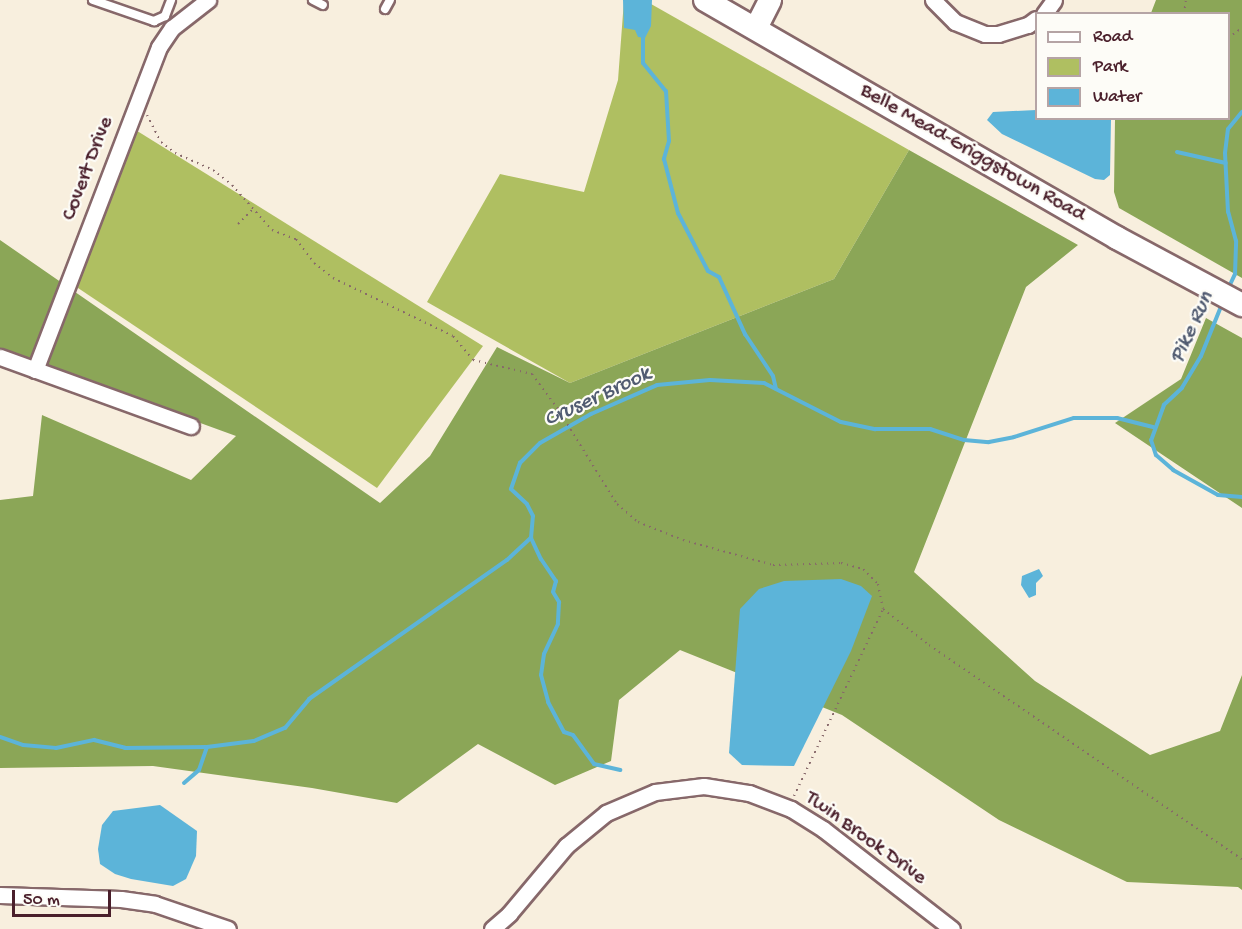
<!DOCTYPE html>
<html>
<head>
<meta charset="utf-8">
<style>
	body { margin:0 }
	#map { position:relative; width:1242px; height:929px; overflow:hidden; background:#f8efde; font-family:"Gochi Hand",sans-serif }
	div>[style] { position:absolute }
	.green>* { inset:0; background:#afbf61 }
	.forest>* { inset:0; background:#8ba657 }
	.water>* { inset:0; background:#5cb4d9 }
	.stream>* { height:4px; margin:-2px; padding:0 2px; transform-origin:2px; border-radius:2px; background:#5cb4d9 }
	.path>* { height:2px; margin-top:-1px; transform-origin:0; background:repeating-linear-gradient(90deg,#87686a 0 1.5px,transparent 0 6px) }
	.roads { filter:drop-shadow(2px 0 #87686a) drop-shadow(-2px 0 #87686a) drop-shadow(0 2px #87686a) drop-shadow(0 -2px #87686a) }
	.lane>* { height:8px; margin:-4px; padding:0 4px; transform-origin:4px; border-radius:4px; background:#fff }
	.street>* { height:15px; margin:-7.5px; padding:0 7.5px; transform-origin:7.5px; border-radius:7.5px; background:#fff }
	.secondary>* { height:22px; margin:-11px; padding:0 11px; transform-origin:11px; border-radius:11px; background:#fff }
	span { translate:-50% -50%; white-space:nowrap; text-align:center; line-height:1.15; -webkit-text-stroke:4.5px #fdfcf7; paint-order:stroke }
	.street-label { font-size:21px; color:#4a1f2b }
	.water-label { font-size:22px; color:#515b71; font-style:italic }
	.legend { position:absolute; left:1035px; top:12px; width:195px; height:108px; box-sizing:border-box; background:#fdfcf7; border:2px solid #b5a4a5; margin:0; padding:8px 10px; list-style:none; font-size:18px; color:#4a1f2b }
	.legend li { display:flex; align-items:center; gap:12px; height:30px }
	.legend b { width:30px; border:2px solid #b5a4a5 }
	.scale { position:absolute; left:12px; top:890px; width:99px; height:27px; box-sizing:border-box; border:3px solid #4a1f2b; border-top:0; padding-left:8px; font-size:18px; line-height:21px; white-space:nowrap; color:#4a1f2b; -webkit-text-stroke:4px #fdfcf7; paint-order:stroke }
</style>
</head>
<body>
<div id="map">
	<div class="green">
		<div style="clip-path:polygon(624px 0,644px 0,909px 150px,834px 279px,570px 383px,427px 302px,500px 174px,584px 192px,618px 80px)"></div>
		<div style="clip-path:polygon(134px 129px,483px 346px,377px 488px,75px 286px)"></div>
	</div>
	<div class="forest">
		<div style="clip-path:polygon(1156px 0,1242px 0,1242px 278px,1119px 208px,1114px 192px,1115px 119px,1228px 118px,1228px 14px,1151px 13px)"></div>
		<div style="clip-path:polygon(909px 150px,1078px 245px,1026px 287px,914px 572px,1035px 681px,1150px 755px,1220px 731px,1242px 675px,1242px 890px,1238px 887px,1127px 882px,999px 820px,842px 715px,680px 650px,619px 700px,611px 761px,555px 785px,478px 744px,397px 803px,312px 788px,153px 766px,0 768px,0 500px,33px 496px,42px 415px,191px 480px,236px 436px,0 350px,0 240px,380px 503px,430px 456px,497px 347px,570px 383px,834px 279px)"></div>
		<div style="clip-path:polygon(1206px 318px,1242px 338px,1242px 508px,1115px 423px,1181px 379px)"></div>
	</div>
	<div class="water">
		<div style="clip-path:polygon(623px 0,652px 0,651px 26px,645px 38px,638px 37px,635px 30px,624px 28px)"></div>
		<div style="clip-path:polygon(1036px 110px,1036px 118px,1111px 119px,1110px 175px,1104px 180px,1095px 179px,1002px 134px,987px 120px,993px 112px)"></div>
		<div style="clip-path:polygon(1039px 569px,1043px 576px,1036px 583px,1036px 595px,1029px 598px,1021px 585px,1022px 576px)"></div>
		<div style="clip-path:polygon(841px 579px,861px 586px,872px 596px,851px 651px,794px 766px,742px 765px,729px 753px,740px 609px,759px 589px,784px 581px)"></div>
		<div style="clip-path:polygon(160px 805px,197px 831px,196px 856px,186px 879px,173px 886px,131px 879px,115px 874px,100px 864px,98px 849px,102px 825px,113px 811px)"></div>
	</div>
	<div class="stream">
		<div style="left:643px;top:34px;width:29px;rotate:90deg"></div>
		<div style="left:643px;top:63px;width:36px;rotate:51deg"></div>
		<div style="left:666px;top:91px;width:50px;rotate:86.6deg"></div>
		<div style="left:669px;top:141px;width:19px;rotate:106deg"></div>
		<div style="left:664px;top:159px;width:56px;rotate:75.5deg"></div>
		<div style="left:678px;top:213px;width:65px;rotate:62.7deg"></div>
		<div style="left:708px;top:271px;width:13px;rotate:29deg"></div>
		<div style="left:719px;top:277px;width:63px;rotate:65.5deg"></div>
		<div style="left:745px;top:334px;width:50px;rotate:56.3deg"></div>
		<div style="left:773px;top:376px;width:13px;rotate:77deg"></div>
		<div style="left:1177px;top:152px;width:50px;rotate:12.7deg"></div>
		<div style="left:1228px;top:289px;width:17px;rotate:-65deg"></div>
		<div style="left:1235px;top:274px;width:33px;rotate:-88deg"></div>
		<div style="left:1236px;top:241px;width:30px;rotate:-105deg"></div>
		<div style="left:1228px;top:212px;width:59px;rotate:-92.9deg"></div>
		<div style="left:1225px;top:153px;width:24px;rotate:-83deg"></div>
		<div style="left:1228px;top:129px;width:22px;rotate:-51deg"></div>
		<div style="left:1222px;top:304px;width:56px;rotate:112deg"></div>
		<div style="left:1201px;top:356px;width:37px;rotate:121deg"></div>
		<div style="left:1182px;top:388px;width:25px;rotate:137deg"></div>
		<div style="left:1164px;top:405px;width:37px;rotate:110deg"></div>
		<div style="left:1151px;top:440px;width:16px;rotate:72deg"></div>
		<div style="left:1156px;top:455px;width:23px;rotate:41deg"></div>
		<div style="left:1173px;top:470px;width:51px;rotate:29.1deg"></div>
		<div style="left:1218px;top:495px;width:24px;rotate:5deg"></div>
		<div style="left:531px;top:538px;width:23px;rotate:65deg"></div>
		<div style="left:541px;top:559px;width:27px;rotate:56deg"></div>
		<div style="left:556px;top:581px;width:11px;rotate:105deg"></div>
		<div style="left:553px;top:592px;width:12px;rotate:59deg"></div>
		<div style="left:559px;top:602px;width:22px;rotate:93deg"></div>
		<div style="left:558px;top:624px;width:33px;rotate:115deg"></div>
		<div style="left:544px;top:654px;width:21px;rotate:98deg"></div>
		<div style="left:541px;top:675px;width:28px;rotate:75deg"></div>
		<div style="left:548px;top:702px;width:34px;rotate:62deg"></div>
		<div style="left:564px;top:732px;width:9px;rotate:18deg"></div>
		<div style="left:573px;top:735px;width:36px;rotate:54deg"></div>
		<div style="left:594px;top:764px;width:27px;rotate:13deg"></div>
		<div style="left:0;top:737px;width:24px;rotate:19deg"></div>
		<div style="left:23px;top:745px;width:33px;rotate:5deg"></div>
		<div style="left:56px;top:748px;width:39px;rotate:-12deg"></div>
		<div style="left:94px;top:740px;width:32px;rotate:14deg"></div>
		<div style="left:125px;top:748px;width:82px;rotate:-0.7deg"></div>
		<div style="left:207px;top:747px;width:47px;rotate:-7.3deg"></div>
		<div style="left:254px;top:741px;width:34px;rotate:-23deg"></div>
		<div style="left:285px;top:728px;width:38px;rotate:-50deg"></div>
		<div style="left:309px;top:699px;width:242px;rotate:-35.1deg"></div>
		<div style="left:507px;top:560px;width:33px;rotate:-43deg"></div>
		<div style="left:531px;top:538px;width:22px;rotate:-85deg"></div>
		<div style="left:533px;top:516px;width:13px;rotate:-117deg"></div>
		<div style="left:527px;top:504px;width:22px;rotate:-137deg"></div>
		<div style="left:511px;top:489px;width:28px;rotate:-71deg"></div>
		<div style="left:520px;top:463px;width:28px;rotate:-45deg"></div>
		<div style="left:540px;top:443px;width:59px;rotate:-29.6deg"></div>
		<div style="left:591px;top:414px;width:72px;rotate:-23.7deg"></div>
		<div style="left:657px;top:385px;width:53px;rotate:-5.4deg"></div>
		<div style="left:710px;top:380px;width:54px;rotate:3.2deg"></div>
		<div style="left:764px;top:383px;width:86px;rotate:26.9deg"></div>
		<div style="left:841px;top:422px;width:35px;rotate:12deg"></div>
		<div style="left:875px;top:429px;width:55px"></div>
		<div style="left:930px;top:429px;width:36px;rotate:18deg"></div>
		<div style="left:964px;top:440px;width:25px;rotate:5deg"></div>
		<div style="left:989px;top:442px;width:25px;rotate:-11deg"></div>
		<div style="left:1014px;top:437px;width:63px;rotate:-17.6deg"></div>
		<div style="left:1074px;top:418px;width:43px"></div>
		<div style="left:1117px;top:418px;width:38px;rotate:14deg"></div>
		<div style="left:184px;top:783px;width:20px;rotate:-41deg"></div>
		<div style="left:199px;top:770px;width:24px;rotate:-71deg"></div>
	</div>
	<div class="path">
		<div style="left:1184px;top:14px;width:14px;rotate:-82deg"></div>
		<div style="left:1228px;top:38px;width:17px;rotate:-36deg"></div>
		<div style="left:147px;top:115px;width:30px;rotate:63deg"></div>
		<div style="left:161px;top:142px;width:18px;rotate:38deg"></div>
		<div style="left:175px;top:153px;width:42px;rotate:24.1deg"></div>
		<div style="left:213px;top:170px;width:24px;rotate:38deg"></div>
		<div style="left:232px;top:185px;width:60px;rotate:48.4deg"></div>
		<div style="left:272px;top:230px;width:26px;rotate:21deg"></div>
		<div style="left:296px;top:239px;width:30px;rotate:53deg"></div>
		<div style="left:314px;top:263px;width:24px;rotate:38deg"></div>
		<div style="left:333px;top:278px;width:133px;rotate:25.8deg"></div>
		<div style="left:453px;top:336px;width:31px;rotate:50deg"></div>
		<div style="left:473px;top:360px;width:61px;rotate:13.3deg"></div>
		<div style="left:532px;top:374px;width:44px;rotate:53.4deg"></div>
		<div style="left:558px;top:409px;width:112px;rotate:58.2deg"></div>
		<div style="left:617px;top:504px;width:28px;rotate:41deg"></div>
		<div style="left:638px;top:522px;width:48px;rotate:21.8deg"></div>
		<div style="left:683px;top:540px;width:93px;rotate:15.5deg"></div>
		<div style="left:773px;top:565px;width:68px;rotate:-1.7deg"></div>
		<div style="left:841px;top:563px;width:23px;rotate:15deg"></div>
		<div style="left:863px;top:569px;width:21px;rotate:45deg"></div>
		<div style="left:878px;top:584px;width:25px;rotate:79deg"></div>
		<div style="left:883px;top:609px;width:58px;rotate:38deg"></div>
		<div style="left:929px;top:645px;width:379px;rotate:34.4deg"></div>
		<div style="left:238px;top:224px;width:21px;rotate:-45deg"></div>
		<div style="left:794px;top:796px;width:207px;rotate:-64.5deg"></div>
	</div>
	<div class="roads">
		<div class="lane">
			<div style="left:93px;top:0;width:65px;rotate:19deg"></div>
			<div style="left:154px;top:21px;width:12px;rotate:-24deg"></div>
			<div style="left:165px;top:16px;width:17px;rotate:-69deg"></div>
			<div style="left:313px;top:0;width:11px;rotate:27deg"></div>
			<div style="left:385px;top:9px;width:10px;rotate:-61deg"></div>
		</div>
		<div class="street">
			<div style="left:933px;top:0;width:31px;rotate:45deg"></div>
			<div style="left:955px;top:22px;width:32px;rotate:22deg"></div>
			<div style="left:985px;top:34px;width:13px"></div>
			<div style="left:998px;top:34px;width:31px;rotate:-17deg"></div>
			<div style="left:1028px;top:25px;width:10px;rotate:-37deg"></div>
			<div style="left:1044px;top:14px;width:17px;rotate:-54deg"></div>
			<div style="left:0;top:357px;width:203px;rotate:19.9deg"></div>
			<div style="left:35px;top:370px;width:346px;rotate:-69deg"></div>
			<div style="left:159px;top:47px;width:23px;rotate:-56deg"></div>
			<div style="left:172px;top:28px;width:46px;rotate:-37.9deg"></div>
			<div style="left:0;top:895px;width:121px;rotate:1.9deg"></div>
			<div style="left:121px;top:899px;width:34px;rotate:8deg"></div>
			<div style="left:155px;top:904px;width:77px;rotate:18.9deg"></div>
			<div style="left:492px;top:929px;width:23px;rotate:-41deg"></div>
			<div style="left:509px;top:914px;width:89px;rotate:-50deg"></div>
			<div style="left:566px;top:846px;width:52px;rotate:-39.5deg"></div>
			<div style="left:606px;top:813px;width:53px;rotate:-23.2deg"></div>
			<div style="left:655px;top:792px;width:49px;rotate:-7deg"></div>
			<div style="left:704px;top:786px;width:46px;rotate:8.8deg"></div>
			<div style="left:749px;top:793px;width:45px;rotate:20.9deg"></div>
			<div style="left:791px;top:809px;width:38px;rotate:32deg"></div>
			<div style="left:823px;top:829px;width:163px;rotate:37.8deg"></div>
		</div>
		<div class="secondary">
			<div style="left:705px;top:0;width:476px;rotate:30deg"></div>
			<div style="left:1117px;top:238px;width:142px;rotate:28.2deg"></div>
			<div style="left:756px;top:28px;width:31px;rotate:-63deg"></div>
		</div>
	</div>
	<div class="street-label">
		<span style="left:972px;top:154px;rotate:30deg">Belle Mead-Griggstown Road</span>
		<span style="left:89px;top:169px;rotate:-69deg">Covert Drive</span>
		<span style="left:865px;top:839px;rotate:36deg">Twin Brook Drive</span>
	</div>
	<div class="water-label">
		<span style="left:1193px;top:328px;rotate:-65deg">Pike Run</span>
		<span style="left:598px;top:398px;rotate:-25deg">Cruser Brook</span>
	</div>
	<ul class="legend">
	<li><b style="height:8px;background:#fff"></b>Road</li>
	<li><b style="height:16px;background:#afbf61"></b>Park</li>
	<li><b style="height:16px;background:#5cb4d9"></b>Water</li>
	</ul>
	<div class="scale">50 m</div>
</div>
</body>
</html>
